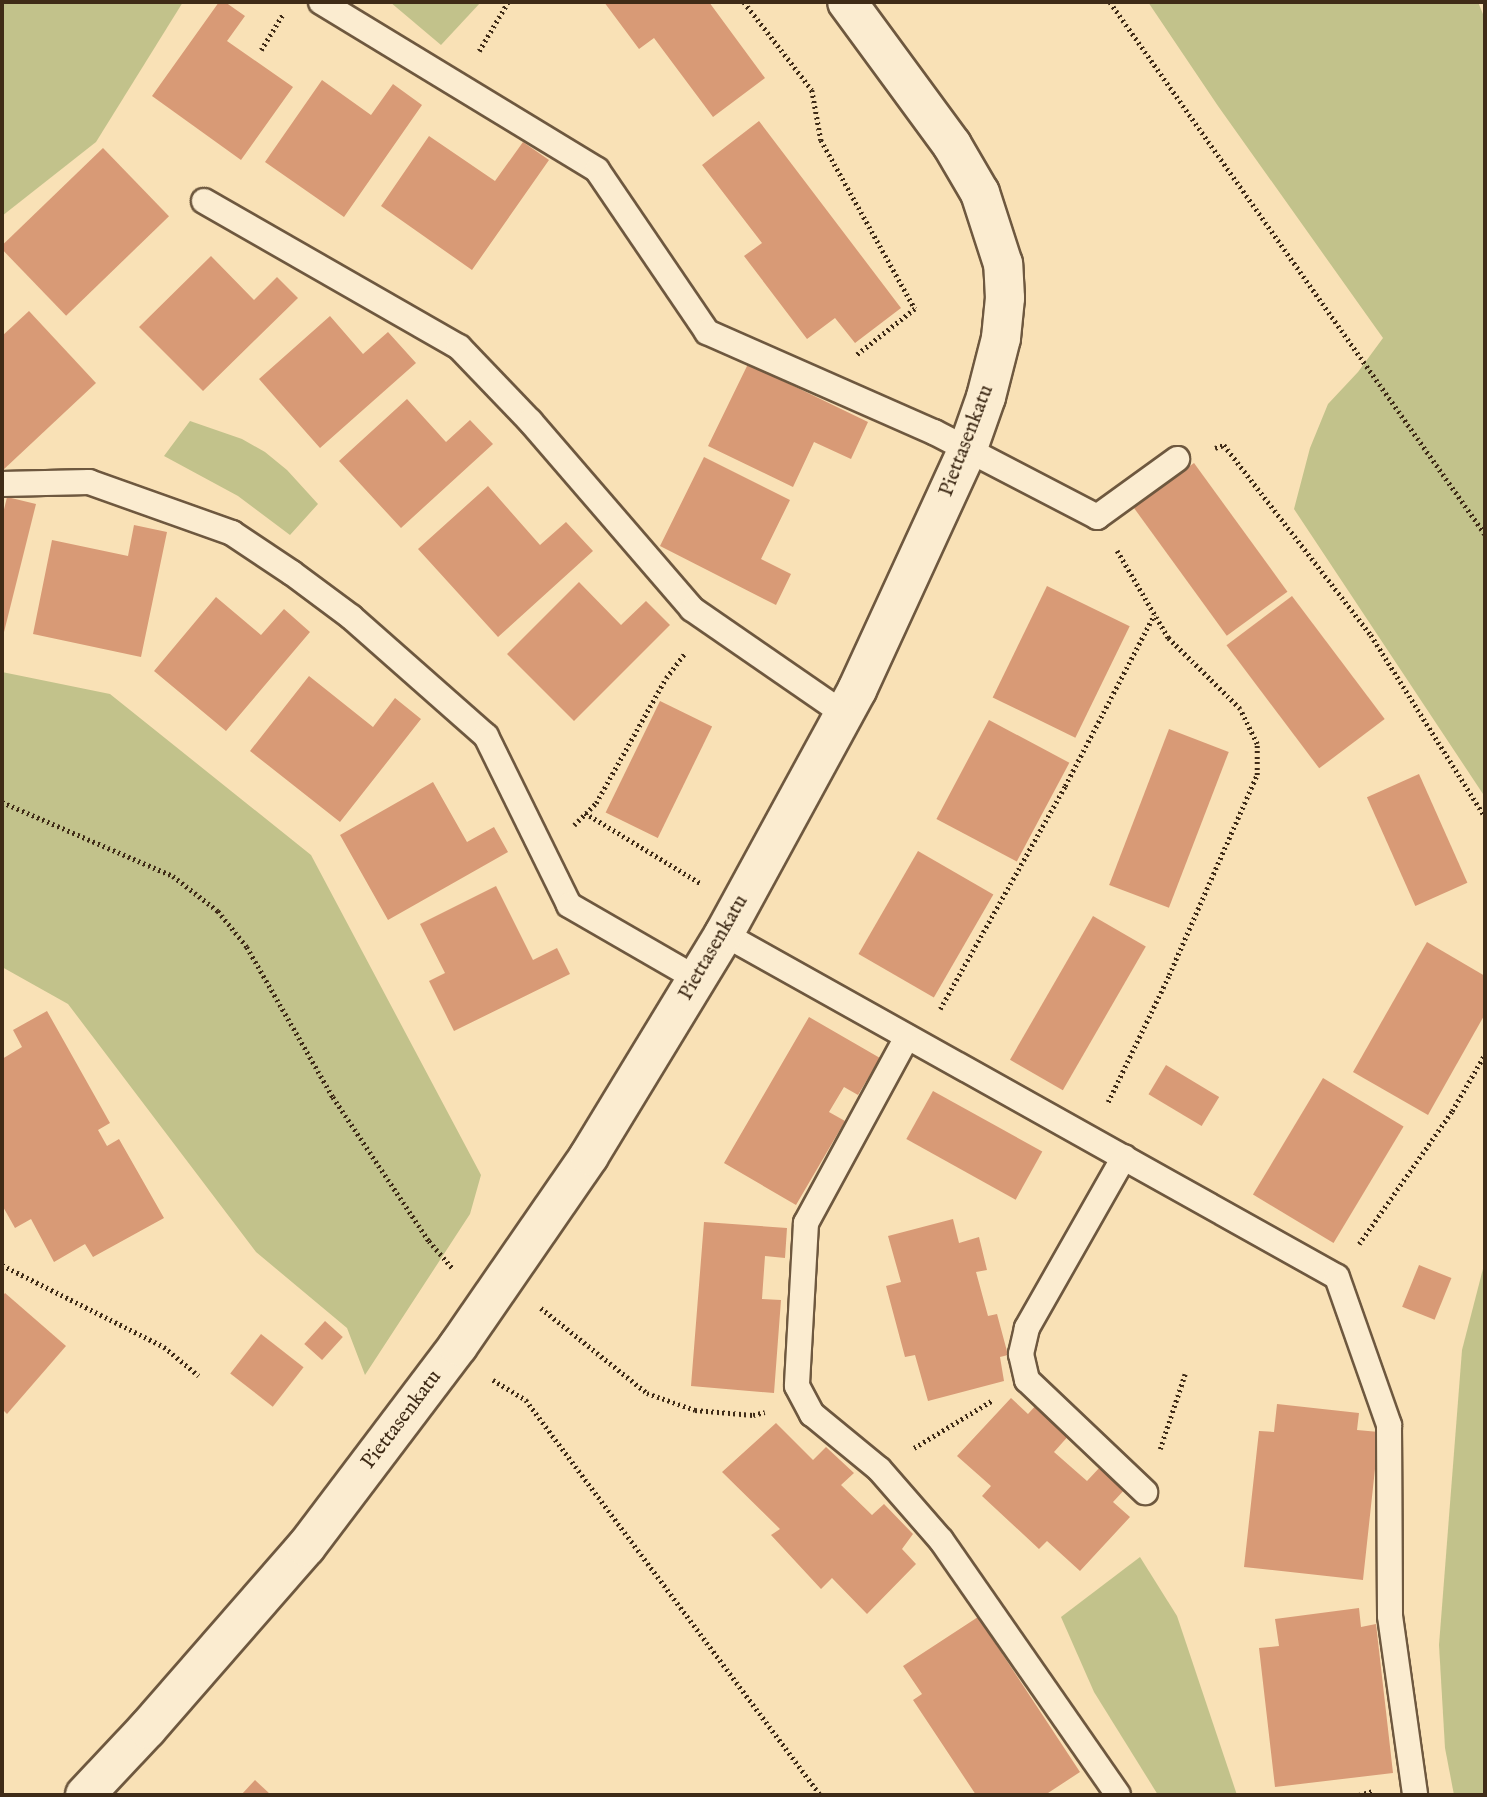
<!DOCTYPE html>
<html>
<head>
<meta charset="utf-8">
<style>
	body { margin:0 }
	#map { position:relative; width:1487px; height:1797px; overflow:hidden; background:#f9e1b6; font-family:"IM FELL English",serif }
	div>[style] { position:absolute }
	.green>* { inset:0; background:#c2c28b }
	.building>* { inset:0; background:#d89a76; transform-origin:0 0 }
	.path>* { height:4.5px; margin-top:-2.25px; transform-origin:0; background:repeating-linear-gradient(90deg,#3f2b17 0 2px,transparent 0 5.5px) }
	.roads { filter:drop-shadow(2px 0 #6e583f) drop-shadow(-2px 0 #6e583f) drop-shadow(0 2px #6e583f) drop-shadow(0 -2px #6e583f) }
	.service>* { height:24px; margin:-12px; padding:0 12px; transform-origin:12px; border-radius:12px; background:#fbecd0 }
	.tertiary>* { height:38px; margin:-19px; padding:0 19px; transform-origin:19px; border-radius:19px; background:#fbecd0 }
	span { translate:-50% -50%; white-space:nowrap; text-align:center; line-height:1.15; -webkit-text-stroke:5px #fbecd0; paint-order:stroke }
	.street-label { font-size:21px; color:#3f2b17 }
	.frame { position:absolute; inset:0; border:4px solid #3f2b17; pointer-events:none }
</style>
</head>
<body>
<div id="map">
	<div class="green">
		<div style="clip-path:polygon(2px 2px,183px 2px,96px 142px,2px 216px)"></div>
		<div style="clip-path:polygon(390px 2px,481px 2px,441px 45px)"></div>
		<div style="clip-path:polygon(1148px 2px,1478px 2px,1485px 19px,1485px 797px,1294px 509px,1310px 448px,1328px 404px,1358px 372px,1383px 338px,1218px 106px)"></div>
		<div style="clip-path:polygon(190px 421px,242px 439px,265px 452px,287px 470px,318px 504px,290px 535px,238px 496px,164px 456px)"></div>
		<div style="clip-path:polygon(2px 672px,110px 694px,311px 855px,481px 1175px,470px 1214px,365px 1375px,347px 1328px,256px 1252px,68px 1004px,2px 967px)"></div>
		<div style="clip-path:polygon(1485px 1261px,1485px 1795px,1454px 1795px,1445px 1748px,1439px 1645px,1462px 1350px)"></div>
		<div style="clip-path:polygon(1140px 1557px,1177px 1616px,1237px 1795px,1158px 1795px,1094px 1692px,1061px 1617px)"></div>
	</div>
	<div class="building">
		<div style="clip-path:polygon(219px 2px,225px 2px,245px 16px,227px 41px,293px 87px,241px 160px,152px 96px)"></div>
		<div style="clip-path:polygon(604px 2px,709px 2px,765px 78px,713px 117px,654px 38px,639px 49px)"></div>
		<div style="clip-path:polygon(322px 80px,371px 115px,393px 84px,422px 105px,344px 217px,265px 162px)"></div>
		<div style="clip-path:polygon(759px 121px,901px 308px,855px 343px,835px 318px,807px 339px,744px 256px,762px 243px,702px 165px)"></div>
		<div style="clip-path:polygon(429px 136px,495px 181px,523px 142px,549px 160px,472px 270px,381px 206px)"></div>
		<div style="left:103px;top:148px;width:95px;height:143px;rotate:46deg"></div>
		<div style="clip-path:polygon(211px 256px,254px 300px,277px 277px,298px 298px,203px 391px,139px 327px)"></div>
		<div style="clip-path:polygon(29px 311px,96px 383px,2px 471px,2px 336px)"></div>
		<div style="clip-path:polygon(330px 316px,363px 354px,388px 332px,416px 363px,320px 448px,259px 379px)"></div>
		<div style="clip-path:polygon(748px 364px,868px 422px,851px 459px,814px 442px,793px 487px,708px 446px)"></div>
		<div style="clip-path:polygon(407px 399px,446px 442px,470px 420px,493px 444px,401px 528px,339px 461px)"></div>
		<div style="clip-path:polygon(704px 457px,790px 500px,761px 559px,791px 574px,776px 605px,660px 546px)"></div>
		<div style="left:1194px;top:463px;width:159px;height:75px;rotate:54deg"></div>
		<div style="clip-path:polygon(488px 486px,540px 545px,566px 522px,593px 551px,498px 637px,418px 549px)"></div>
		<div style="clip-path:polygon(7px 497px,36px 504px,3px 636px,2px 518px)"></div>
		<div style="clip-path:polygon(134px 525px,167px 532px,141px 657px,33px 634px,52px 540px,128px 556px)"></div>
		<div style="clip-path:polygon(579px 582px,621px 625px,646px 601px,670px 625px,574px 721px,507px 654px)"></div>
		<div style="left:1047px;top:586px;width:92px;height:124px;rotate:26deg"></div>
		<div style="left:1292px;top:596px;width:154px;height:82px;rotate:53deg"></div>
		<div style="clip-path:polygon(216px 597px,261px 635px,284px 609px,310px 632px,226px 731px,154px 671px)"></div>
		<div style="clip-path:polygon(309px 676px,373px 727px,395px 698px,421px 719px,340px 822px,250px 751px)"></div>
		<div style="left:660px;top:701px;width:58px;height:124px;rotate:26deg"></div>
		<div style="left:989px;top:720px;width:91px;height:112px;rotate:28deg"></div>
		<div style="left:1169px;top:729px;width:64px;height:167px;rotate:21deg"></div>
		<div style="left:1419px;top:774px;width:119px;height:57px;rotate:66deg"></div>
		<div style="clip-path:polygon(433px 782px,467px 842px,494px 827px,508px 852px,388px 920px,340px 835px)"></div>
		<div style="left:918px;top:851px;width:87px;height:119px;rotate:30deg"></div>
		<div style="clip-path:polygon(496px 886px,533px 960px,557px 948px,570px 974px,454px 1031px,429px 981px,445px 973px,420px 924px)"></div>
		<div style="left:1093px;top:916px;width:61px;height:166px;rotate:30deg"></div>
		<div style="clip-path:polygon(1427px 942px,1485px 976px,1485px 1014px,1428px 1115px,1353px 1072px)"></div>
		<div style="clip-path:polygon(47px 1011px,110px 1123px,98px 1130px,107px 1146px,119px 1139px,164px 1218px,93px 1257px,85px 1244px,54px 1262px,31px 1219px,15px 1228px,2px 1205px,2px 1059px,22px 1047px,13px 1030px)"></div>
		<div style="clip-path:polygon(809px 1017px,880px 1058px,858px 1095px,844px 1087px,829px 1112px,845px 1121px,796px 1205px,724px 1163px)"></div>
		<div style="left:1166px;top:1065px;width:62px;height:34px;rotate:31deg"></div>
		<div style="left:1323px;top:1078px;width:94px;height:136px;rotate:31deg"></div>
		<div style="left:933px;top:1091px;width:125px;height:55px;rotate:29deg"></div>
		<div style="clip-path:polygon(953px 1219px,959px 1243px,979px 1237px,987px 1270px,976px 1272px,988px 1316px,997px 1314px,1008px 1355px,1000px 1357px,1004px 1381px,928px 1401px,915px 1355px,905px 1357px,886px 1286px,901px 1282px,888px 1236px)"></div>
		<div style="clip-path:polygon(704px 1222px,787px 1228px,785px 1258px,765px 1256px,762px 1299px,781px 1300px,774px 1393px,691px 1386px)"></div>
		<div style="left:1419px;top:1265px;width:35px;height:45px;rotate:22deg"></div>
		<div style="clip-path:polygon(5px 1293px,66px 1346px,7px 1414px,2px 1409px,2px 1297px)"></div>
		<div style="left:325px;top:1321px;width:24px;height:31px;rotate:42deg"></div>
		<div style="left:261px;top:1334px;width:54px;height:50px;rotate:38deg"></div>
		<div style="clip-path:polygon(1011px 1398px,1028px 1414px,1038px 1403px,1071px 1433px,1054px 1452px,1087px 1481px,1101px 1466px,1126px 1488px,1113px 1502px,1130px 1517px,1080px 1571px,1047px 1541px,1039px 1549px,982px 1496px,991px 1486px,957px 1456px)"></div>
		<div style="clip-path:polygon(1277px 1404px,1359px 1413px,1357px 1430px,1379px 1432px,1363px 1580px,1244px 1567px,1259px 1431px,1274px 1432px)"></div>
		<div style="clip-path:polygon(776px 1423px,813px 1460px,826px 1447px,854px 1473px,841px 1485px,872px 1515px,884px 1504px,913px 1534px,902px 1549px,916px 1564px,867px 1614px,832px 1578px,821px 1589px,771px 1535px,780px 1529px,722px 1472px)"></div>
		<div style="clip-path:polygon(1359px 1608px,1361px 1627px,1376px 1624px,1393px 1773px,1275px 1787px,1259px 1648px,1279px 1646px,1275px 1619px)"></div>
		<div style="clip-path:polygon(978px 1617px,1080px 1772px,1045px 1795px,976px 1795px,913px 1700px,922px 1694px,903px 1666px)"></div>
		<div style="clip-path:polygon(255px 1780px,271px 1795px,241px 1795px)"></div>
	</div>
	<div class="path">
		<div style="left:744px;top:2px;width:111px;rotate:52.3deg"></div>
		<div style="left:812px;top:90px;width:51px;rotate:79.8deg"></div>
		<div style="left:821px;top:140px;width:193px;rotate:60.9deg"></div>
		<div style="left:915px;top:309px;width:74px;rotate:141.6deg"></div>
		<div style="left:1110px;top:2px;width:651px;rotate:54.82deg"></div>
		<div style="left:261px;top:50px;width:42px;rotate:-58.6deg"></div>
		<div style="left:479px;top:51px;width:57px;rotate:-59.4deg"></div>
		<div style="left:1215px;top:448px;width:9px;rotate:-18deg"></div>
		<div style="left:1224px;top:445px;width:240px;rotate:52.3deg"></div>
		<div style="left:1371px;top:635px;width:215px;rotate:57.9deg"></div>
		<div style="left:2px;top:802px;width:186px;rotate:23.4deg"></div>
		<div style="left:173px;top:876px;width:57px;rotate:37.9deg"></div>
		<div style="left:218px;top:911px;width:46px;rotate:51.1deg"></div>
		<div style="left:247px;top:947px;width:173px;rotate:60.2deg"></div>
		<div style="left:333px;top:1097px;width:173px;rotate:56.3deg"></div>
		<div style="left:429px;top:1241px;width:38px;rotate:49deg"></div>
		<div style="left:585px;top:813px;width:135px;rotate:31.3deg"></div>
		<div style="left:574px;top:825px;width:31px;rotate:-45deg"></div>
		<div style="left:596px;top:803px;width:143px;rotate:-60.8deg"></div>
		<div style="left:666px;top:678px;width:30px;rotate:-53deg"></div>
		<div style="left:940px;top:1009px;width:256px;rotate:-60.7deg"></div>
		<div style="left:1065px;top:786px;width:193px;rotate:-62.5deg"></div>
		<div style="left:1108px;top:1102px;width:141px;rotate:-64.3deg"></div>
		<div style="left:1169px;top:975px;width:219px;rotate:-66.3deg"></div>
		<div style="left:1257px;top:775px;width:31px;rotate:-90deg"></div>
		<div style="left:1257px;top:744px;width:39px;rotate:-116deg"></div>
		<div style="left:1240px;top:709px;width:101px;rotate:-135.4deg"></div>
		<div style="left:1168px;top:638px;width:101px;rotate:-120.4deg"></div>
		<div style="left:1359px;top:1244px;width:162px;rotate:-55deg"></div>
		<div style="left:1452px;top:1111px;width:66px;rotate:-59.9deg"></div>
		<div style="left:2px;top:1265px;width:182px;rotate:26.8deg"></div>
		<div style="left:164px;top:1347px;width:45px;rotate:39.6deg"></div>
		<div style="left:541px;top:1308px;width:136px;rotate:38.7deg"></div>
		<div style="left:647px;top:1393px;width:51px;rotate:19.5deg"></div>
		<div style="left:695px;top:1410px;width:58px;rotate:4.9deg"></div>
		<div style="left:753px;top:1415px;width:12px;rotate:-14deg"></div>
		<div style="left:493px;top:1380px;width:39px;rotate:31deg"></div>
		<div style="left:526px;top:1400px;width:492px;rotate:53.3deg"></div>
		<div style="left:914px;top:1448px;width:92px;rotate:-31.3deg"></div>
		<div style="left:1160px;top:1449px;width:79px;rotate:-71.6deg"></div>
		<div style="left:1359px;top:1795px;width:15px;rotate:-16deg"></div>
	</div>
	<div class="roads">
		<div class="service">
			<div style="left:321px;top:2px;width:323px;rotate:31.3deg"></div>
			<div style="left:597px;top:170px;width:196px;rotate:55.8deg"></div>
			<div style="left:707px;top:332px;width:248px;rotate:23.8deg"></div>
			<div style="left:934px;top:432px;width:184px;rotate:27.5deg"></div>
			<div style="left:1097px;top:517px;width:99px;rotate:-35.9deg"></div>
			<div style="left:204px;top:201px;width:294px;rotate:29.8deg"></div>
			<div style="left:459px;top:347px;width:103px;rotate:46.2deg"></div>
			<div style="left:530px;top:421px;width:248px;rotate:49.2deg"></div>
			<div style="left:692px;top:609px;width:185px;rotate:34.6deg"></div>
			<div style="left:2px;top:484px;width:87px;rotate:-1.3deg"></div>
			<div style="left:89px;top:482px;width:152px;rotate:19.6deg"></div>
			<div style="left:232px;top:533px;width:72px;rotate:33.7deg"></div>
			<div style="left:292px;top:573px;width:74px;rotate:36.7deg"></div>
			<div style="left:351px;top:617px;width:180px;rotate:41.4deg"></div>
			<div style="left:486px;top:736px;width:188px;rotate:63.8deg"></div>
			<div style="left:569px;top:905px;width:148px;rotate:30deg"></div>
			<div style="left:724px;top:934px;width:702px;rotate:29.23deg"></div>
			<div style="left:1337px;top:1277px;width:157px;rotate:70.6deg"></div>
			<div style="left:1389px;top:1425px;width:191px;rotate:89.7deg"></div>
			<div style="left:1390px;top:1616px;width:181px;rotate:82deg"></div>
			<div style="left:907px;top:1037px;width:212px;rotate:118.5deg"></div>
			<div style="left:806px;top:1223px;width:163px;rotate:93.2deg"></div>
			<div style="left:797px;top:1386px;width:32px;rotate:62deg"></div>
			<div style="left:812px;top:1414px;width:87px;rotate:39.4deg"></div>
			<div style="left:879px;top:1469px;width:94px;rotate:48.9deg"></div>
			<div style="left:941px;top:1540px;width:310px;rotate:55.2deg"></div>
			<div style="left:1124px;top:1157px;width:197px;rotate:119.6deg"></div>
			<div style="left:1027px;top:1328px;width:27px;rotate:103deg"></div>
			<div style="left:1021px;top:1354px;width:27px;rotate:77deg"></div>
			<div style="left:1027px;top:1380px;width:163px;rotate:43.5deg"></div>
		</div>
		<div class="tertiary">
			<div style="left:85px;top:1795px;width:91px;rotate:-46.8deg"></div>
			<div style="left:147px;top:1729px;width:242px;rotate:-48.9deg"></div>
			<div style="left:306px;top:1547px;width:252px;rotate:-52.9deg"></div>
			<div style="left:458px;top:1346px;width:231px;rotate:-55.4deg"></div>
			<div style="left:589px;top:1156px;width:260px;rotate:-58.7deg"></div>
			<div style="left:724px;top:934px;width:278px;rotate:-61.4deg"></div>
			<div style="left:857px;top:690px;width:263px;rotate:-65.3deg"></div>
			<div style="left:967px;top:451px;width:57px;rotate:-70.6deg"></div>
			<div style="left:986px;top:397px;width:61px;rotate:-75.7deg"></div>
			<div style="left:1001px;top:338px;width:40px;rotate:-84.3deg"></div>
			<div style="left:1005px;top:298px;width:34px;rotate:-93deg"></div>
			<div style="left:1003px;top:264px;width:75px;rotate:-107.9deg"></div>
			<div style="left:980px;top:193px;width:56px;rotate:-120.3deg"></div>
			<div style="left:952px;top:145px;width:177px;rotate:-126.3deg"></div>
		</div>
	</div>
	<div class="street-label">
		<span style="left:967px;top:441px;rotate:-69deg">Piettasenkatu</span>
		<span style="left:714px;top:948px;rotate:-60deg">Piettasenkatu</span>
		<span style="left:402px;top:1420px;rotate:-53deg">Piettasenkatu</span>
	</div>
	<div class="frame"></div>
</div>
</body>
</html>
